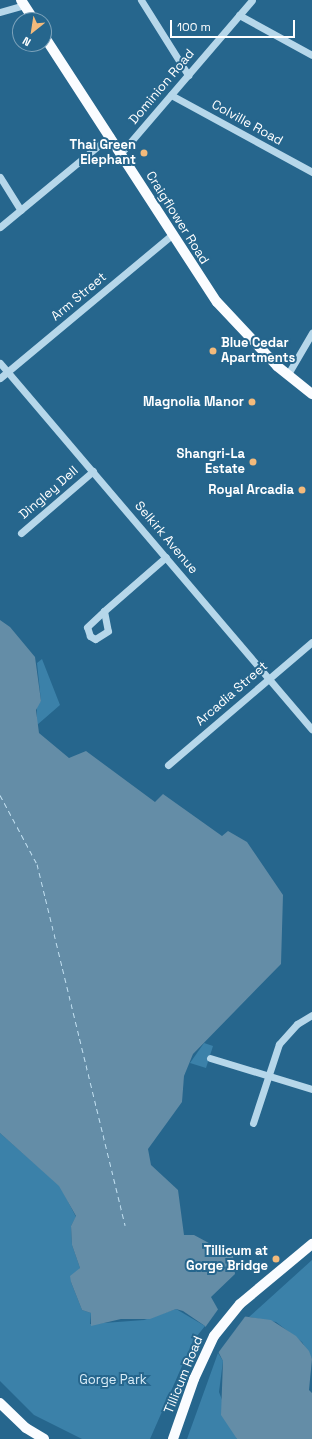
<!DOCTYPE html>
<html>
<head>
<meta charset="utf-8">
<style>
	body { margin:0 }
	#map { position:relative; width:312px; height:1439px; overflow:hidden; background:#26668d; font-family:"Space Grotesk",sans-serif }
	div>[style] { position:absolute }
	.green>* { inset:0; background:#3b81a9 }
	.water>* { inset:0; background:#648da7 }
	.pier>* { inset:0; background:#26668d }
	.ferry>* { height:1px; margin-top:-0.5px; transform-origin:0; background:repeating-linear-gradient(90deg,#c2e0f1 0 5px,transparent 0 9px) }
	.minor>* { height:7px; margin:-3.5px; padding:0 3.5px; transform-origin:3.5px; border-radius:3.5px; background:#b6d7ea }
	.major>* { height:10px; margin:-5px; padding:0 5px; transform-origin:5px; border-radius:5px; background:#fafcff }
	.dots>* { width:11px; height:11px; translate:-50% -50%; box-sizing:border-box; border:2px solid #26668d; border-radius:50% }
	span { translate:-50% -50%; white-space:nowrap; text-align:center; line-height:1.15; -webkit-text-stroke:4px #26668d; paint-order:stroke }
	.street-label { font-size:13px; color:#fff }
	.poi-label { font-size:13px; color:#fff; font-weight:700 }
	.right { translate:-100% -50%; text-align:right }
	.left { translate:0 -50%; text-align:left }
	.park-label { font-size:13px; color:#daedf8 }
	.north { position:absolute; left:12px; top:12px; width:40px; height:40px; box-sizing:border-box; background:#26668d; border:1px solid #7da3bb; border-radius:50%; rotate:210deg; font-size:11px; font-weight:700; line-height:16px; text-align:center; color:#fff }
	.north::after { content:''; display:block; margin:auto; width:14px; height:18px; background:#f3ba7b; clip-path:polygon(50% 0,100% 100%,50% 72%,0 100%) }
	.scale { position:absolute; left:170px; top:20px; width:125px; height:18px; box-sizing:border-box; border:2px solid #fff; border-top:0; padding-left:5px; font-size:12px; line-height:14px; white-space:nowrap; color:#fff; -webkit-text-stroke:3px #26668d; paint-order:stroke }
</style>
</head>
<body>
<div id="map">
	<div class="green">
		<div style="clip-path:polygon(42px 659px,60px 705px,37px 725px,37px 705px,41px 701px,37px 663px)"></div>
		<div style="clip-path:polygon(204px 1043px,213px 1046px,206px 1068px,190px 1063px)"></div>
		<div style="clip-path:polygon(0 1133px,60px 1186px,76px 1217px,71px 1226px,72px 1245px,80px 1268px,71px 1282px,82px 1310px,91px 1313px,90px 1324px,144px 1320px,176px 1309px,205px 1326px,193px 1341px,150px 1439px,82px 1439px,34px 1415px,0 1381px)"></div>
		<div style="clip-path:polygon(312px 1260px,312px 1359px,302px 1342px,276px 1322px,249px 1317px)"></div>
		<div style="clip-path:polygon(218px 1353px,223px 1361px,219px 1392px,237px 1439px,187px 1439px)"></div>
	</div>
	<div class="water">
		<div style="clip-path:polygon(0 620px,10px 627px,35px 657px,41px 701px,36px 710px,39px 733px,69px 758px,86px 751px,155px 802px,163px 794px,222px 836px,228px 831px,247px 842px,283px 895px,281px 964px,193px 1054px,184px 1076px,182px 1102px,148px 1149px,151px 1165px,178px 1190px,184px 1235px,194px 1235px,233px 1256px,235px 1274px,211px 1297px,220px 1313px,271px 1320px,296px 1336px,309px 1351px,312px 1359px,309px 1390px,312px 1393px,312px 1439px,237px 1439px,221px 1415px,223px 1361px,205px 1326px,183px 1311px,176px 1309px,150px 1319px,121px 1319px,91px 1326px,91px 1313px,82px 1310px,71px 1282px,70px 1276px,80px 1268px,72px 1245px,71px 1226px,76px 1216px,59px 1186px,0 1133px)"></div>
	</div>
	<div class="pier">
		<div style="clip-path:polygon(219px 1308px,247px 1314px,218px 1353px,204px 1329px)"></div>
	</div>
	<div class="ferry">
		<div style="left:0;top:795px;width:78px;rotate:61.8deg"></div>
		<div style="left:37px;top:864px;width:372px;rotate:76.3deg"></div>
	</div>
	<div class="minor">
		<div style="left:141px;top:0;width:89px;rotate:57.9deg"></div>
		<div style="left:0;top:12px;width:25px;rotate:-16deg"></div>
		<div style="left:239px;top:15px;width:83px;rotate:28.7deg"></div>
		<div style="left:171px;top:95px;width:161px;rotate:28.6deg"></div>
		<div style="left:121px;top:153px;width:201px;rotate:-49.4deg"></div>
		<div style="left:0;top:177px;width:39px;rotate:58deg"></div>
		<div style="left:0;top:227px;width:143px;rotate:-39.6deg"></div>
		<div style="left:0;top:363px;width:481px;rotate:49.6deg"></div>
		<div style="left:288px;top:374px;width:48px;rotate:-59.7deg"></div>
		<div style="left:0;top:378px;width:225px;rotate:-39.8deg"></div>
		<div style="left:21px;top:533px;width:95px;rotate:-40.7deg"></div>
		<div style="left:104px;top:611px;width:82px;rotate:-41.1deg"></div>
		<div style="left:104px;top:611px;width:20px;rotate:79deg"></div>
		<div style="left:108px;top:631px;width:15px;rotate:148deg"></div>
		<div style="left:95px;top:639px;width:6px;rotate:-149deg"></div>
		<div style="left:90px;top:636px;width:9px;rotate:-108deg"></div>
		<div style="left:87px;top:627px;width:23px;rotate:-43deg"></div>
		<div style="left:168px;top:765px;width:189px;rotate:-40.5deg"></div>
		<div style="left:210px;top:1058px;width:107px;rotate:16.9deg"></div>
		<div style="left:253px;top:1123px;width:83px;rotate:-71.8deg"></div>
		<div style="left:279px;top:1044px;width:27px;rotate:-48deg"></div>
		<div style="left:297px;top:1024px;width:17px;rotate:-31deg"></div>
	</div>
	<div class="major">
		<div style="left:21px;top:0;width:24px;rotate:57deg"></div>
		<div style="left:44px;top:36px;width:317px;rotate:57deg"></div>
		<div style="left:217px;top:302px;width:88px;rotate:46.8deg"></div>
		<div style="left:277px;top:366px;width:45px;rotate:38.7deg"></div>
		<div style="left:0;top:1403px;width:36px;rotate:44deg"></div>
		<div style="left:26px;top:1428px;width:21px;rotate:31deg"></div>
		<div style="left:173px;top:1439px;width:64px;rotate:-70.7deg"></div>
		<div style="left:194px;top:1379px;width:47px;rotate:-65.1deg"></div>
		<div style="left:214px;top:1336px;width:41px;rotate:-50.9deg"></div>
		<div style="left:240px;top:1304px;width:94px;rotate:-39.8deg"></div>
	</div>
	<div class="dots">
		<div style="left:144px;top:153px;background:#f3ba7b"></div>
		<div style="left:213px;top:351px;background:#f3ba7b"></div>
		<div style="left:252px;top:402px;background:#f3ba7b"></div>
		<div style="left:253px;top:462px;background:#f3ba7b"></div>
		<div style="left:302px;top:490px;background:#f3ba7b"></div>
		<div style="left:276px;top:1259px;background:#f3ba7b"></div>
	</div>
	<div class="street-label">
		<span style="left:162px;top:87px;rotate:-50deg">Dominion Road</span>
		<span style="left:247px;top:123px;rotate:29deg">Colville Road</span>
		<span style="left:177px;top:218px;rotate:58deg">Craigflower Road</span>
		<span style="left:79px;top:297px;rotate:-40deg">Arm Street</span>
		<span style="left:49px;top:493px;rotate:-41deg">Dingley Dell</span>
		<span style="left:166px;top:538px;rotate:50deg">Selkirk Avenue</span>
		<span style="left:232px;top:694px;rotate:-41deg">Arcadia Street</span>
		<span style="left:184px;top:1375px;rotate:-68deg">Tillicum Road</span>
	</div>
	<div class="poi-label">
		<span class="right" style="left:136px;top:153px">Thai Green<br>Elephant</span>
		<span class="left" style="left:221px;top:351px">Blue Cedar<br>Apartments</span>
		<span class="right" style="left:244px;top:402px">Magnolia Manor</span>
		<span class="right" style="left:245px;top:462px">Shangri-La<br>Estate</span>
		<span class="right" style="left:294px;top:490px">Royal Arcadia</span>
		<span class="right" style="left:268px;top:1259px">Tillicum at<br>Gorge Bridge</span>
	</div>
	<div class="park-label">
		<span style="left:113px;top:1380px">Gorge Park</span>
	</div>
	<div class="north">N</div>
	<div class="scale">100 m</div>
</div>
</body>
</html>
